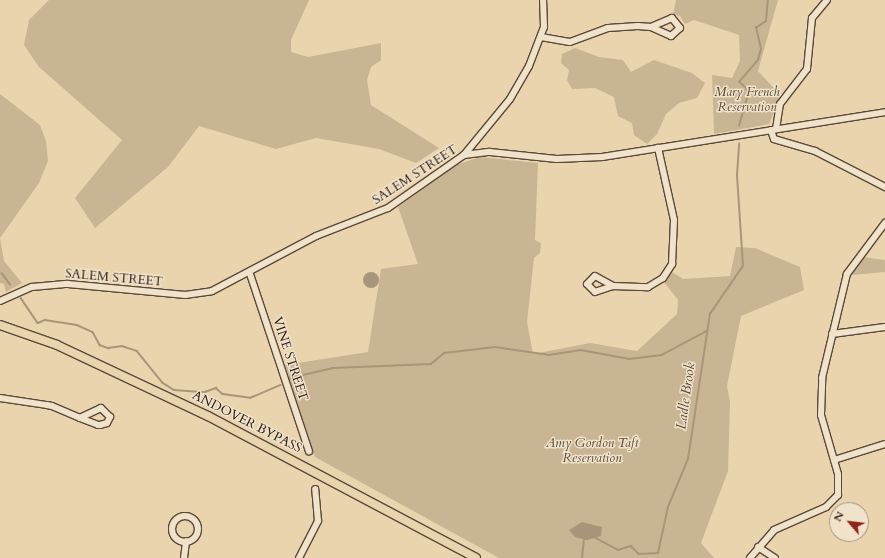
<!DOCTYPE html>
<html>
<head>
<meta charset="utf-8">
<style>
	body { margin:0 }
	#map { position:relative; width:885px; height:558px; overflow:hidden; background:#ead4ad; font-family:Cardo,serif }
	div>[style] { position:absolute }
	.green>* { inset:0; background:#c9b593 }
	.water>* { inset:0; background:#a99579 }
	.round { border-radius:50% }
	.stream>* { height:1.5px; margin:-0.75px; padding:0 0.75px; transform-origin:0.75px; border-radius:0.75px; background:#a99579 }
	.roads { filter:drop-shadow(1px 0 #5a493b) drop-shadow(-1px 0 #5a493b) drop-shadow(0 1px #5a493b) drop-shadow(0 -1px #5a493b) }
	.minor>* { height:6px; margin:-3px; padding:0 3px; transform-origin:3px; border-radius:3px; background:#f1e3ca }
	.minor>.ring { margin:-3px; padding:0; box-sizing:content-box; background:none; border:6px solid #f1e3ca; border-radius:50% }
	.major>* { height:8px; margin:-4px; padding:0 4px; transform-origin:4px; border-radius:4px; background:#ead4ad }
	span { translate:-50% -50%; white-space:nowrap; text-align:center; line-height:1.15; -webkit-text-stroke:3px #f1e3ca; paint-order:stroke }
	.park-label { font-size:13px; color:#5a493b; font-style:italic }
	.street-label { font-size:13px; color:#2a1b15 }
	.water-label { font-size:14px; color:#564638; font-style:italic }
	.north { position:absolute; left:829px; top:502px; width:40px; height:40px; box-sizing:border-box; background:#f1e3ca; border:1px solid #a19382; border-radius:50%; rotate:298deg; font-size:11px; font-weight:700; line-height:16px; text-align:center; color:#2a1b15 }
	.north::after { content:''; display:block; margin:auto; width:14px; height:18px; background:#8f2418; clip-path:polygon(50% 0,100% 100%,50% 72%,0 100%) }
</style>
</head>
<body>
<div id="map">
	<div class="green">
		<div style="clip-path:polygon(49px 0,309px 0,291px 40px,291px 52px,308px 57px,381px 43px,381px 60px,371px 67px,367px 80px,371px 105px,439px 148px,416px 163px,379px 149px,316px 138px,276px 149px,199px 126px,168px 167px,95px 228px,75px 198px,122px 140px,39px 67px,24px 45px,29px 20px)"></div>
		<div style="clip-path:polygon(676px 0,778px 0,758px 71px,781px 96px,769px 124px,714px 134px,712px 75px,732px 78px,740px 61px,739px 35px,694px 20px,685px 24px,680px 16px,673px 14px)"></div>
		<div style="clip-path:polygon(575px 48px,599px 57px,623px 60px,631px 72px,654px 60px,692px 73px,705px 83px,697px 98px,679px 103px,666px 114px,657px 134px,647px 144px,634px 135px,632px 123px,618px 116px,614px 97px,595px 88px,572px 89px,567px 80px,569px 70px,561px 63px,562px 54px)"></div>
		<div style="clip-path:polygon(0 94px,40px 125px,46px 141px,48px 161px,39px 183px,0 238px,4px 261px,22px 283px,6px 292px,4px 284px,0 283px)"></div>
		<div style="clip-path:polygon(480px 157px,538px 163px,535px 240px,541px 243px,540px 253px,534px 258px,527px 322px,533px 354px,590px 343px,637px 351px,677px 314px,678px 300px,664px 282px,672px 272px,683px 279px,730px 276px,736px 247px,755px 248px,800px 267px,804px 290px,741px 316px,727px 386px,730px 402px,728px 471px,701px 543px,714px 558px,499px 558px,315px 457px,285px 365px,368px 352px,381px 269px,418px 264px,398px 207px,456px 165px)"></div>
		<div style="clip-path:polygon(863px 257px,885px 260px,885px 272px,852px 275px)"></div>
	</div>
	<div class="water">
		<div class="round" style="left:363px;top:272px;width:16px;height:16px"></div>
		<div style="clip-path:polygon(582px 522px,602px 527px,601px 536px,587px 540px,575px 537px,569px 530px)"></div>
	</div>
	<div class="stream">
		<div style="left:739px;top:126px;width:36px;rotate:-74deg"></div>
		<div style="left:749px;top:91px;width:13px;rotate:-138deg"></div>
		<div style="left:739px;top:82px;width:29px;rotate:-49deg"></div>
		<div style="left:758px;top:60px;width:11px;rotate:-75deg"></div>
		<div style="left:761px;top:49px;width:22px;rotate:-103deg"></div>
		<div style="left:756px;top:28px;width:12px;rotate:-35deg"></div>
		<div style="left:766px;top:21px;width:21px;rotate:-85deg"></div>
		<div style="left:2px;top:273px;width:14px;rotate:54deg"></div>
		<div style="left:21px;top:298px;width:30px;rotate:56deg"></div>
		<div style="left:38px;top:323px;width:8px;rotate:-23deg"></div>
		<div style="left:45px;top:320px;width:32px;rotate:9deg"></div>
		<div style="left:77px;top:325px;width:17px;rotate:24deg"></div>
		<div style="left:93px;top:332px;width:15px;rotate:62deg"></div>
		<div style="left:100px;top:345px;width:9px;rotate:21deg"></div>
		<div style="left:108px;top:348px;width:14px;rotate:-8deg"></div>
		<div style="left:122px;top:346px;width:16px;rotate:18deg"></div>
		<div style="left:137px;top:351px;width:41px;rotate:50.9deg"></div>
		<div style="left:163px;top:383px;width:13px;rotate:32deg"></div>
		<div style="left:174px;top:390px;width:31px;rotate:4deg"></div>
		<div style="left:205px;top:392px;width:12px;rotate:-20deg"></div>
		<div style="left:216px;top:388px;width:9px;rotate:41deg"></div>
		<div style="left:223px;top:394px;width:27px;rotate:8deg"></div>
		<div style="left:250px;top:398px;width:33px;rotate:-23deg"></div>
		<div style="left:290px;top:378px;width:44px;rotate:-13.1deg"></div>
		<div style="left:333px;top:368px;width:98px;rotate:-2.3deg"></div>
		<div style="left:431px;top:364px;width:17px;rotate:-40deg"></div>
		<div style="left:444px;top:353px;width:51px;rotate:-6.7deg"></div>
		<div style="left:495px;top:347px;width:55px;rotate:8.4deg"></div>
		<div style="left:549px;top:355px;width:32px;rotate:-9deg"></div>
		<div style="left:581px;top:350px;width:49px;rotate:10.6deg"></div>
		<div style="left:629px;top:359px;width:33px;rotate:-7deg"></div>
		<div style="left:662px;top:355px;width:51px;rotate:-28.1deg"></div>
		<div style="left:594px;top:537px;width:27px;rotate:28deg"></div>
		<div style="left:618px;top:550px;width:14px;rotate:-17deg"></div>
		<div style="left:631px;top:546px;width:11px;rotate:45deg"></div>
		<div style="left:639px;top:554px;width:19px;rotate:-3deg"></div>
		<div style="left:658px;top:553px;width:47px;rotate:-77.7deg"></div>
		<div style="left:668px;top:507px;width:52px;rotate:-67.4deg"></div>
		<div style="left:688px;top:459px;width:147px;rotate:-81.4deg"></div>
		<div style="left:710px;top:314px;width:58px;rotate:-55.5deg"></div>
		<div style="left:743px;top:266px;width:91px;rotate:-93.8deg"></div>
		<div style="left:737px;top:175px;width:31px;rotate:-86deg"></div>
		<div style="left:582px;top:558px;width:18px;rotate:-84deg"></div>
	</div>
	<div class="roads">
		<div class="minor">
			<div style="left:541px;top:37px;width:29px;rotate:10deg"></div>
			<div style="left:570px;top:42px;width:40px;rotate:-20.2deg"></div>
			<div style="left:608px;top:28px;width:30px;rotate:-4deg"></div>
			<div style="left:638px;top:26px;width:13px;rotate:4deg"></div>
			<div style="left:651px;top:27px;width:22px;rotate:24deg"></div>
			<div style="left:671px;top:36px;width:12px;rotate:-42deg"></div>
			<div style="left:680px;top:28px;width:13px;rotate:-129deg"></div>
			<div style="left:672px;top:18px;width:23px;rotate:157deg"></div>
			<div style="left:776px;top:129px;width:25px;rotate:-81deg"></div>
			<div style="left:780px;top:104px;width:44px;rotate:-52.4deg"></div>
			<div style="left:807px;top:69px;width:51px;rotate:-84.4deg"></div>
			<div style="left:812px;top:18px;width:23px;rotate:-50deg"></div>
			<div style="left:771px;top:130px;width:9px;rotate:72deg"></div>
			<div style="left:774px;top:139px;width:43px;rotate:16.3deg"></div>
			<div style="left:815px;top:151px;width:79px;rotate:27.2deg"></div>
			<div style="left:464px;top:155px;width:72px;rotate:-50.6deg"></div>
			<div style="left:510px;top:99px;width:38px;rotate:-60deg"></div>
			<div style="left:529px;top:66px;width:42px;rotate:-69deg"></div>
			<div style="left:544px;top:27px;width:27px;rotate:-92deg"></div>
			<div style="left:250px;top:274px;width:187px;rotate:71.6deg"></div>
			<div style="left:613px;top:286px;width:19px;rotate:162deg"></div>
			<div style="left:595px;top:292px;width:11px;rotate:-135deg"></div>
			<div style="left:587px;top:284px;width:11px;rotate:-45deg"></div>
			<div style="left:595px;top:276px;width:21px;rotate:29deg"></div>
			<div style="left:613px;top:286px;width:35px;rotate:2deg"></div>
			<div style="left:648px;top:287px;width:17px;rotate:-31deg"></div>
			<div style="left:663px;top:278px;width:17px;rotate:-57deg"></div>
			<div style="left:672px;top:264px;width:44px;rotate:-87.4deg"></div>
			<div style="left:674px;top:220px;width:74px;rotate:-102.5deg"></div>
			<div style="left:0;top:301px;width:35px;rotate:-24deg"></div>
			<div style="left:32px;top:287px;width:36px;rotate:-5deg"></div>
			<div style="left:68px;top:284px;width:118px;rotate:5.4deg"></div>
			<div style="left:185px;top:295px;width:27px;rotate:-8deg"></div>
			<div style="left:212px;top:291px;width:118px;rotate:-27.9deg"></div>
			<div style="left:316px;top:236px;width:77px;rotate:-21.3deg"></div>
			<div style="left:388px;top:208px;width:93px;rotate:-34.9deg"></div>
			<div style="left:464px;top:155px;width:26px;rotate:-7deg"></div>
			<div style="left:490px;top:152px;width:67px;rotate:6deg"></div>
			<div style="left:557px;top:159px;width:45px;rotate:-2.5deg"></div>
			<div style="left:602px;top:157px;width:287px;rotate:-9deg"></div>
			<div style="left:832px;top:334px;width:53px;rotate:-7.5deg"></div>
			<div style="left:0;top:398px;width:48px;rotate:8.5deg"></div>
			<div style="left:47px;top:405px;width:5px;rotate:11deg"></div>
			<div style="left:52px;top:406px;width:30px;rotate:23deg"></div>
			<div style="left:80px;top:418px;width:19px;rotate:21deg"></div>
			<div style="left:98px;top:425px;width:2px"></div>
			<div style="left:100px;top:425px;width:7px;rotate:-16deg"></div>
			<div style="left:107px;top:423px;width:7px;rotate:-63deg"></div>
			<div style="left:110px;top:417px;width:13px;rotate:-135deg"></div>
			<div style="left:101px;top:408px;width:23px;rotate:155deg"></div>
			<div style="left:834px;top:460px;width:53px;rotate:-17.4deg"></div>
			<div class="ring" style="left:172px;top:516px;width:20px;height:20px"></div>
			<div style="left:758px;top:547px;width:20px;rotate:33deg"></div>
			<div style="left:184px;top:558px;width:17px;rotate:-83deg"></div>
			<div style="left:299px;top:558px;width:42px;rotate:-62.8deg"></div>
			<div style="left:318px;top:521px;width:32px;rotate:-95deg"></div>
			<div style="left:750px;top:558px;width:37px;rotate:-49deg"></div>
			<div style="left:774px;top:530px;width:57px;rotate:-23.9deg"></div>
			<div style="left:826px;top:507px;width:17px;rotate:-45deg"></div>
			<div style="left:838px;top:495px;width:21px;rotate:-90deg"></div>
			<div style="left:838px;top:474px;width:61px;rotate:-106.1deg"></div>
			<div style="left:821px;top:415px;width:37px;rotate:-88deg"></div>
			<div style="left:822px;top:378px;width:107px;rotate:-76.5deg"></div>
			<div style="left:847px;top:274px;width:64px;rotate:-53.3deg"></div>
		</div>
		<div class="major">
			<div style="left:0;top:325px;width:60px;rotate:19.3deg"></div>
			<div style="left:57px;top:345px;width:167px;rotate:25.2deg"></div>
			<div style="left:208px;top:416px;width:303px;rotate:27.9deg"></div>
		</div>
	</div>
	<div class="park-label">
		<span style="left:747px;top:100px">Mary French<br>Reservation</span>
		<span style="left:592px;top:451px">Amy Gordon Taft<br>Reservation</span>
	</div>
	<div class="street-label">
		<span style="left:415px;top:175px;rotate:-33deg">SALEM STREET</span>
		<span style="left:114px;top:278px;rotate:5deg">SALEM STREET</span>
		<span style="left:290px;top:359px;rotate:72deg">VINE STREET</span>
		<span style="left:247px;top:422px;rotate:27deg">ANDOVER BYPASS</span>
	</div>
	<div class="water-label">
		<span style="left:686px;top:396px;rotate:-82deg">Ladle Brook</span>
	</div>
	<div class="north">N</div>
</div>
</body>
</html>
